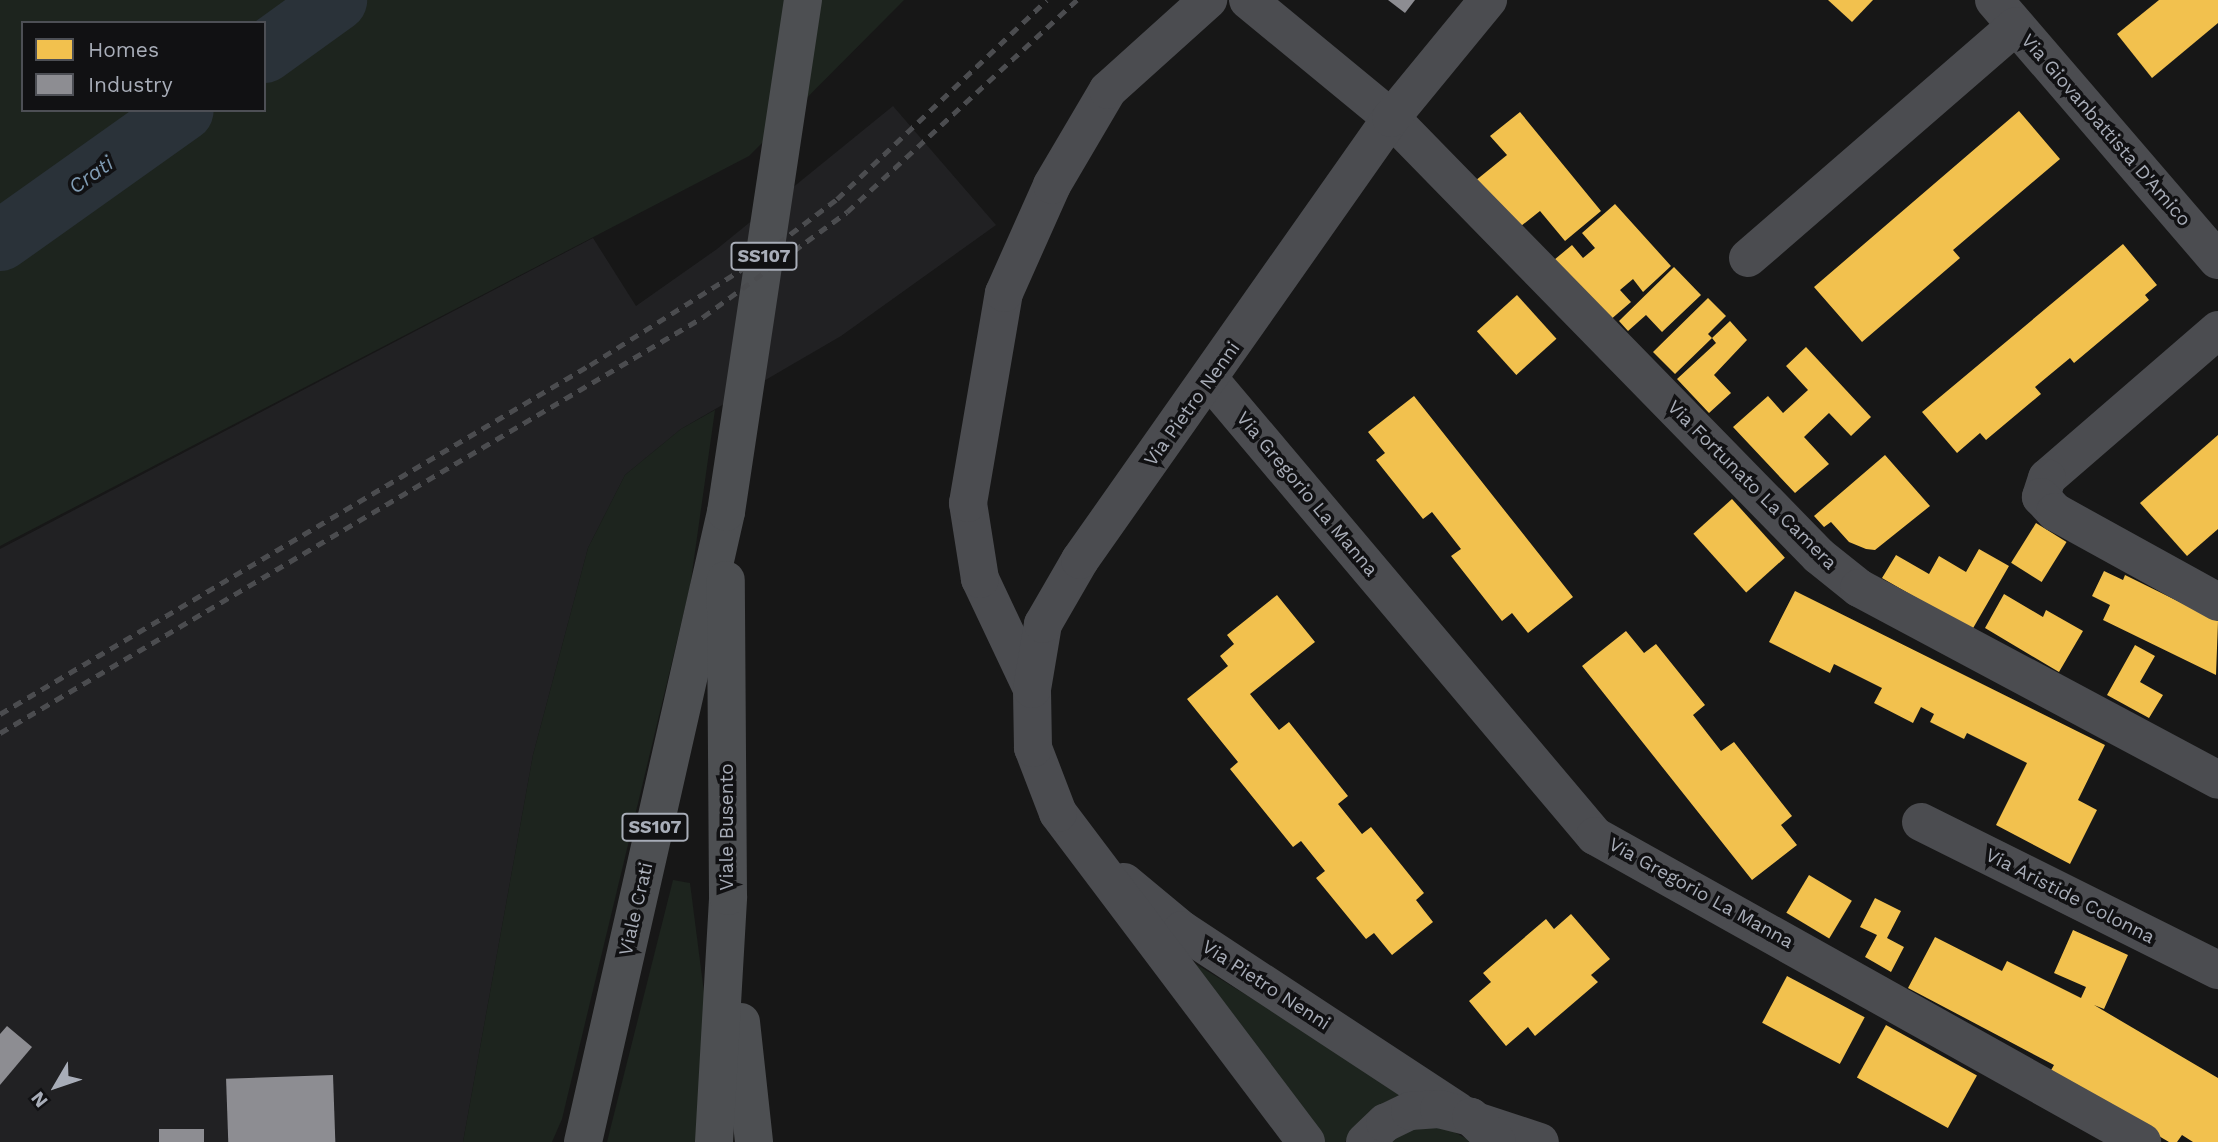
<!DOCTYPE html>
<html>
<head>
<meta charset="utf-8">
<style>
	body { margin:0 }
	#map { position:relative; width:2218px; height:1142px; overflow:hidden; background:#171717; font-family:"Work Sans",sans-serif }
	div>[style] { position:absolute }
	.built>* { inset:0; background:#212123 }
	.green>* { inset:0; background:#1d241e }
	.homes>* { inset:0; background:#f2c14e; transform-origin:0 0 }
	.industry>* { inset:0; background:#8d8d92; transform-origin:0 0 }
	.river>* { height:61px; margin:-30.5px; padding:0 30.5px; transform-origin:30.5px; border-radius:30.5px; background:#2a3239 }
	.minor>* { height:38px; margin:-19px; padding:0 19px; transform-origin:19px; border-radius:19px; background:#4b4c50 }
	.major>* { height:38px; margin:-19px; padding:0 19px; transform-origin:19px; border-radius:19px; background:#4d4f52 }
	.rail>* { height:5px; margin-top:-2.5px; transform-origin:0; background:repeating-linear-gradient(90deg,#4b4c4f 0 9px,transparent 0 16px) }
	span { translate:-50% -50%; white-space:nowrap; text-align:center; line-height:1.15; -webkit-text-stroke:7px #111113; paint-order:stroke }
	.shield-label span { padding:2px 5px; background:#111113; border:2px solid; border-radius:5px; -webkit-text-stroke-width:0 }
	.shield-label { font-size:18px; color:#a8adb8; font-weight:700 }
	.street-label { font-size:19px; color:#a8adb8 }
	.water-label { font-size:21px; color:#7f9bb3; font-style:italic }
	.legend { position:absolute; left:21px; top:21px; width:245px; height:91px; box-sizing:border-box; background:#111113; border:2px solid #4d4f55; margin:0; padding:9px 12px; list-style:none; font-size:21px; color:#a8adb8 }
	.legend li { display:flex; align-items:center; gap:14px; height:35px }
	.legend b { width:35px; border:2px solid #4d4f55 }
	.north { position:absolute; left:21px; top:1051px; width:70px; height:70px; -webkit-text-stroke:5px #111113; paint-order:stroke; rotate:231deg; font-size:19px; font-weight:700; line-height:28px; text-align:center; color:#a8adb8 }
	.north::after { content:''; display:block; margin:auto; width:24px; height:32px; background:#a8adb8; clip-path:polygon(50% 0,100% 100%,50% 72%,0 100%) }
</style>
</head>
<body>
<div id="map">
	<div class="built">
		<div style="clip-path:polygon(893px 106px,996px 225px,841px 336px,681px 429px,625px 475px,588px 548px,533px 755px,463px 1142px,0 1142px,0 549px,593px 238px,636px 306px,717px 249px)"></div>
	</div>
	<div class="green">
		<div style="clip-path:polygon(evenodd,0 0,904px 0,749px 156px,0 546px,0 0,23px 23px,264px 23px,264px 110px,23px 110px,23px 23px)"></div>
		<div style="clip-path:polygon(715px 410px,690px 587px,562px 1119px,552px 1142px,463px 1142px,533px 755px,588px 548px,625px 475px,681px 429px)"></div>
		<div style="clip-path:polygon(673px 880px,690px 883px,706px 1008px,697px 1142px,607px 1142px)"></div>
		<div style="clip-path:polygon(1168px 947px,1405px 1092px,1371px 1110px,1345px 1142px,1314px 1142px)"></div>
		<div style="clip-path:polygon(1426px 1126px,1449px 1129px,1472px 1142px,1387px 1142px,1403px 1131px)"></div>
	</div>
	<div class="homes">
		<div style="clip-path:polygon(1828px 0,1873px 0,1852px 22px)"></div>
		<div style="clip-path:polygon(2159px 0,2218px 0,2218px 23px,2152px 78px,2117px 34px)"></div>
		<div style="clip-path:polygon(2019px 111px,2060px 159px,1953px 250px,1960px 258px,1862px 342px,1814px 287px)"></div>
		<div style="clip-path:polygon(1520px 112px,1601px 211px,1565px 241px,1540px 211px,1516px 230px,1475px 181px,1507px 155px,1490px 136px)"></div>
		<div style="clip-path:polygon(1615px 204px,1671px 266px,1643px 292px,1633px 279px,1620px 290px,1631px 302px,1609px 321px,1554px 260px,1572px 245px,1583px 258px,1595px 248px,1582px 233px)"></div>
		<div style="clip-path:polygon(2123px 244px,2157px 285px,2145px 295px,2149px 300px,2074px 363px,2070px 358px,2035px 387px,2041px 394px,1986px 440px,1980px 433px,1957px 453px,1922px 412px)"></div>
		<div style="clip-path:polygon(1674px 267px,1701px 295px,1662px 332px,1646px 315px,1628px 331px,1619px 321px)"></div>
		<div style="left:1517px;top:295px;width:59px;height:54px;rotate:48deg"></div>
		<div style="clip-path:polygon(1708px 298px,1726px 316px,1708px 334px,1712px 338px,1675px 374px,1653px 352px)"></div>
		<div style="clip-path:polygon(1730px 321px,1747px 340px,1714px 375px,1731px 393px,1709px 413px,1677px 379px,1716px 343px,1712px 338px)"></div>
		<div style="clip-path:polygon(1806px 347px,1871px 417px,1851px 436px,1829px 413px,1804px 437px,1829px 464px,1795px 493px,1733px 427px,1768px 396px,1783px 413px,1808px 390px,1786px 366px)"></div>
		<div style="clip-path:polygon(1414px 396px,1573px 597px,1528px 633px,1512px 613px,1502px 621px,1451px 556px,1461px 549px,1447px 531px,1432px 512px,1423px 519px,1376px 460px,1385px 453px,1368px 432px)"></div>
		<div style="clip-path:polygon(2218px 435px,2218px 529px,2187px 556px,2140px 503px)"></div>
		<div style="clip-path:polygon(1885px 455px,1930px 506px,1875px 550px,1866px 549px,1849px 542px,1831px 522px,1824px 527px,1814px 516px)"></div>
		<div style="left:1732px;top:499px;width:79px;height:52px;rotate:48deg"></div>
		<div style="left:2036px;top:523px;width:36px;height:47px;rotate:32deg"></div>
		<div style="clip-path:polygon(1979px 549px,2009px 566px,1972px 630px,1882px 578px,1896px 555px,1929px 574px,1939px 556px,1966px 572px)"></div>
		<div style="clip-path:polygon(2104px 571px,2123px 580px,2125px 575px,2218px 621px,2216px 675px,2103px 620px,2110px 605px,2092px 596px)"></div>
		<div style="clip-path:polygon(1795px 591px,2105px 745px,2078px 800px,2097px 810px,2070px 864px,1996px 825px,2027px 763px,1967px 733px,1964px 739px,1930px 722px,1934px 714px,1921px 707px,1913px 723px,1874px 703px,1882px 688px,1834px 664px,1830px 673px,1769px 642px)"></div>
		<div style="clip-path:polygon(2004px 594px,2043px 617px,2046px 610px,2083px 631px,2059px 672px,1985px 628px)"></div>
		<div style="clip-path:polygon(1277px 595px,1315px 642px,1250px 694px,1279px 730px,1289px 722px,1348px 796px,1338px 804px,1362px 834px,1371px 827px,1424px 893px,1416px 900px,1433px 922px,1392px 955px,1374px 933px,1366px 939px,1316px 878px,1325px 871px,1301px 841px,1293px 847px,1230px 769px,1238px 762px,1187px 699px,1228px 666px,1220px 656px,1234px 644px,1227px 635px)"></div>
		<div style="clip-path:polygon(1626px 631px,1644px 653px,1656px 644px,1705px 705px,1693px 715px,1721px 751px,1734px 742px,1792px 816px,1781px 825px,1797px 845px,1752px 880px,1582px 666px)"></div>
		<div style="clip-path:polygon(2135px 645px,2155px 656px,2140px 682px,2163px 695px,2149px 718px,2107px 695px)"></div>
		<div style="left:1809px;top:875px;width:50px;height:44px;rotate:31deg"></div>
		<div style="clip-path:polygon(1875px 898px,1901px 911px,1887px 938px,1904px 947px,1891px 972px,1865px 957px,1877px 935px,1860px 927px)"></div>
		<div style="clip-path:polygon(1571px 914px,1610px 959px,1591px 975px,1598px 982px,1535px 1036px,1528px 1027px,1506px 1046px,1469px 1001px,1491px 982px,1483px 973px,1546px 919px,1554px 929px)"></div>
		<div style="clip-path:polygon(2073px 930px,2128px 955px,2104px 1009px,2094px 1005px,2218px 1078px,2218px 1142px,2193px 1142px,2182px 1135px,2177px 1142px,2169px 1142px,2050px 1072px,2054px 1065px,1908px 988px,1935px 937px,2002px 971px,2007px 961px,2081px 998px,2086px 987px,2054px 973px)"></div>
		<div style="left:1787px;top:976px;width:88px;height:53px;rotate:28deg"></div>
		<div style="left:1886px;top:1025px;width:104px;height:60px;rotate:29deg"></div>
	</div>
	<div class="industry">
		<div style="clip-path:polygon(1388px 0,1415px 0,1405px 13px)"></div>
		<div style="clip-path:polygon(7px 1026px,32px 1047px,0 1085px,0 1034px)"></div>
		<div style="left:333px;top:1075px;width:67px;height:107px;rotate:88deg"></div>
		<div style="left:159px;top:1129px;width:45px;height:13px"></div>
	</div>
	<div class="river">
		<div style="left:264px;top:52px;width:89px;rotate:-35.8deg"></div>
		<div style="left:0;top:240px;width:224px;rotate:-35.4deg"></div>
	</div>
	<div class="minor">
		<div style="left:1248px;top:0;width:185px;rotate:39.5deg"></div>
		<div style="left:1391px;top:118px;width:612px;rotate:45.66deg"></div>
		<div style="left:1819px;top:556px;width:51px;rotate:38.7deg"></div>
		<div style="left:1859px;top:588px;width:407px;rotate:28.1deg"></div>
		<div style="left:1994px;top:0;width:343px;rotate:49.3deg"></div>
		<div style="left:1748px;top:258px;width:354px;rotate:-40.9deg"></div>
		<div style="left:2218px;top:330px;width:226px;rotate:139.1deg"></div>
		<div style="left:2047px;top:478px;width:20px;rotate:108deg"></div>
		<div style="left:2041px;top:497px;width:21px;rotate:47deg"></div>
		<div style="left:2055px;top:512px;width:186px;rotate:28.9deg"></div>
		<div style="left:1210px;top:380px;width:597px;rotate:49.83deg"></div>
		<div style="left:1595px;top:836px;width:627px;rotate:29.22deg"></div>
		<div style="left:1032px;top:689px;width:122px;rotate:-115.3deg"></div>
		<div style="left:980px;top:579px;width:77px;rotate:-99deg"></div>
		<div style="left:968px;top:503px;width:213px;rotate:-80.3deg"></div>
		<div style="left:1004px;top:293px;width:118px;rotate:-66deg"></div>
		<div style="left:1052px;top:185px;width:110px;rotate:-59.5deg"></div>
		<div style="left:1108px;top:90px;width:135px;rotate:-42deg"></div>
		<div style="left:1921px;top:822px;width:332px;rotate:26.5deg"></div>
		<div style="left:1124px;top:882px;width:75px;rotate:39.6deg"></div>
		<div style="left:1182px;top:930px;width:330px;rotate:33.3deg"></div>
		<div style="left:1479px;top:1122px;width:64px;rotate:18.2deg"></div>
		<div style="left:1306px;top:1142px;width:412px;rotate:-127deg"></div>
		<div style="left:1058px;top:813px;width:70px;rotate:-111deg"></div>
		<div style="left:1033px;top:748px;width:59px;rotate:-91deg"></div>
		<div style="left:1032px;top:689px;width:66px;rotate:-80.4deg"></div>
		<div style="left:1043px;top:624px;width:74px;rotate:-60deg"></div>
		<div style="left:1080px;top:560px;width:540px;rotate:-54.87deg"></div>
		<div style="left:1391px;top:118px;width:153px;rotate:-50.6deg"></div>
		<div style="left:1365px;top:1142px;width:28px;rotate:-44deg"></div>
		<div style="left:1385px;top:1123px;width:28px;rotate:-26deg"></div>
		<div style="left:1410px;top:1111px;width:29px;rotate:-4deg"></div>
		<div style="left:1439px;top:1109px;width:33px;rotate:14deg"></div>
		<div style="left:1471px;top:1117px;width:36px;rotate:44deg"></div>
	</div>
	<div class="major">
		<div style="left:741px;top:1022px;width:121px;rotate:83.8deg"></div>
		<div style="left:583px;top:1142px;width:646px;rotate:-77.21deg"></div>
		<div style="left:726px;top:512px;width:518px;rotate:-81.45deg"></div>
		<div style="left:714px;top:1142px;width:246px;rotate:-86.7deg"></div>
		<div style="left:728px;top:896px;width:316px;rotate:-90.4deg"></div>
	</div>
	<div class="rail">
		<div style="left:0;top:714px;width:685px;rotate:-30.61deg"></div>
		<div style="left:590px;top:365px;width:191px;rotate:-32.2deg"></div>
		<div style="left:752px;top:263px;width:106px;rotate:-37deg"></div>
		<div style="left:837px;top:199px;width:289px;rotate:-43.5deg"></div>
		<div style="left:0;top:733px;width:817px;rotate:-30.61deg"></div>
		<div style="left:703px;top:317px;width:178px;rotate:-36.1deg"></div>
		<div style="left:847px;top:212px;width:313px;rotate:-42.7deg"></div>
	</div>
	<div class="shield-label">
		<span style="left:764px;top:256px">SS107</span>
		<span style="left:655px;top:827px">SS107</span>
	</div>
	<div class="street-label">
		<span style="left:2106px;top:130px;rotate:49deg">Via Giovanbattista D'Amico</span>
		<span style="left:1192px;top:404px;rotate:-54deg">Via Pietro Nenni</span>
		<span style="left:1752px;top:485px;rotate:45deg">Via Fortunato La Camera</span>
		<span style="left:1307px;top:494px;rotate:50deg">Via Gregorio La Manna</span>
		<span style="left:727px;top:827px;rotate:-90deg">Viale Busento</span>
		<span style="left:1701px;top:893px;rotate:29deg">Via Gregorio La Manna</span>
		<span style="left:2070px;top:896px;rotate:27deg">Via Aristide Colonna</span>
		<span style="left:636px;top:909px;rotate:-77deg">Viale Crati</span>
		<span style="left:1266px;top:985px;rotate:33deg">Via Pietro Nenni</span>
	</div>
	<div class="water-label">
		<span style="left:91px;top:175px;rotate:-35deg">Crati</span>
	</div>
	<ul class="legend">
	<li><b style="height:19px;background:#f2c14e"></b>Homes</li>
	<li><b style="height:19px;background:#8d8d92"></b>Industry</li>
	</ul>
	<div class="north">N</div>
</div>
</body>
</html>
